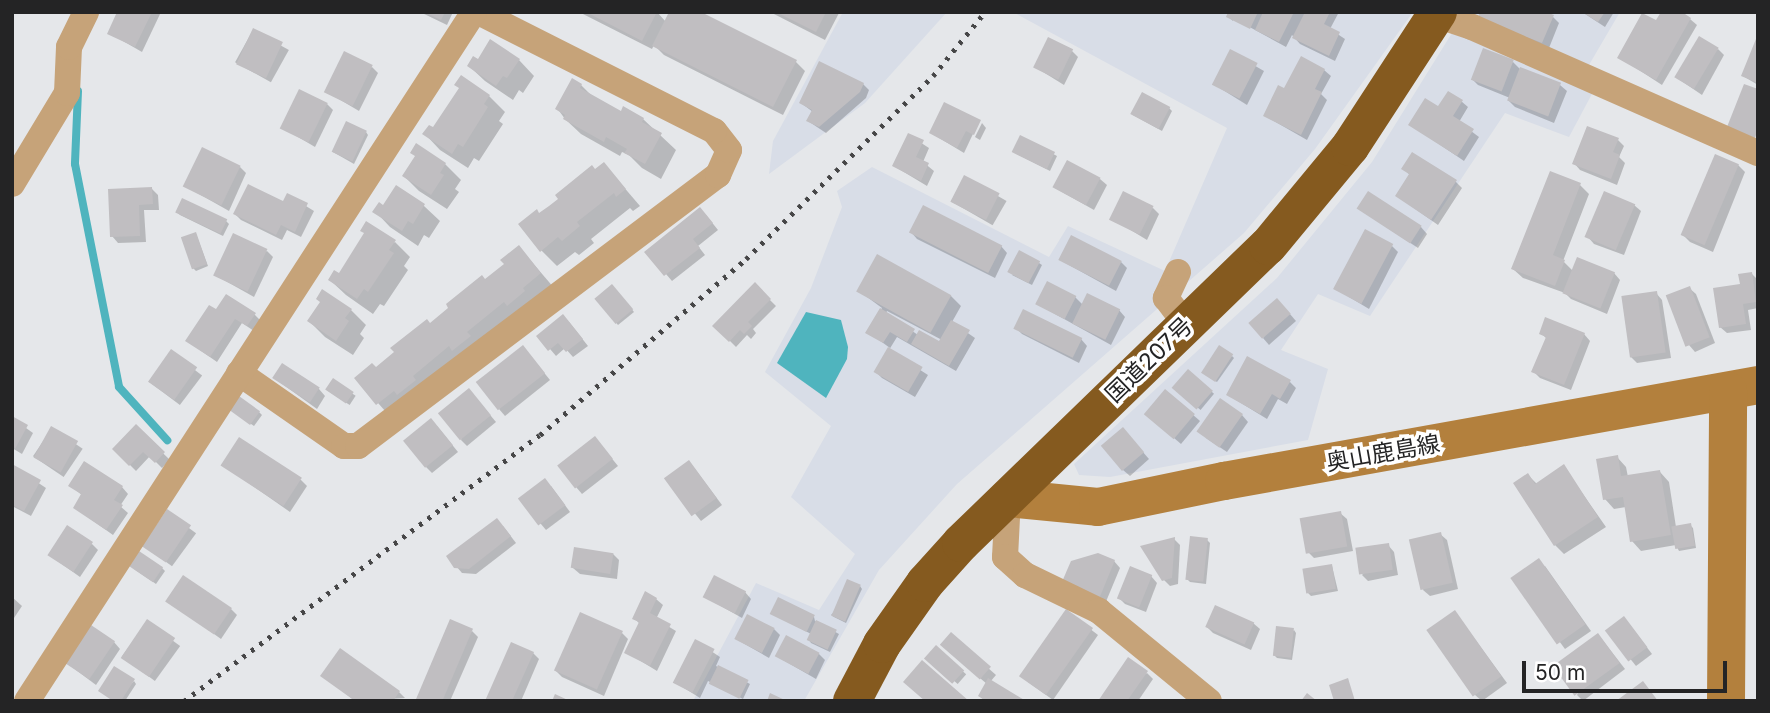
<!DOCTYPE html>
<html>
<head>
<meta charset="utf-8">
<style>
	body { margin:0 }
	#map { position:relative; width:1770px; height:713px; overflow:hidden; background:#e5e7ea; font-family:Inter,"Noto Sans JP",sans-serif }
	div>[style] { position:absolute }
	.built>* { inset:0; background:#d8dde7 }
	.water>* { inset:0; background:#4fb4be }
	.shadow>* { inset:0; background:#0003; transform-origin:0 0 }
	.stream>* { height:8px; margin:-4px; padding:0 4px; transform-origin:4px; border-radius:4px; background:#4fb4be }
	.building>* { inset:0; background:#c0bec1; transform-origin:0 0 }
	.street>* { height:26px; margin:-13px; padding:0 13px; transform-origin:13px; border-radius:13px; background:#c6a379 }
	.secondary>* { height:38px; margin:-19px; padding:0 19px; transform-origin:19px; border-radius:19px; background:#b3803d }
	.highway>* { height:38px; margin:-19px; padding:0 19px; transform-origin:19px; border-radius:19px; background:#855a1f }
	.rail>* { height:5px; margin-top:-2.5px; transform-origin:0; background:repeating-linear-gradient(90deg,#464647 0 3.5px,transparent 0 10.5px) }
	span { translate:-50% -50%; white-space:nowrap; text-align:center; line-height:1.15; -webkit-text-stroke:7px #fff; paint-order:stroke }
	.street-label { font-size:23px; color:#242425 }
	.frame { position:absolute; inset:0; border:14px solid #242425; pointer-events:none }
	.scale { position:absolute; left:1522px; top:661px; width:205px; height:32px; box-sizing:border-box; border:4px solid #242425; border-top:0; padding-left:9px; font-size:21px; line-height:24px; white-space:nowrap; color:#242425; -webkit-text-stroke:5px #fff; paint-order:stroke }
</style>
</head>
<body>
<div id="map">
	<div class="built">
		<div style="clip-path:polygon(843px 12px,947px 12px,865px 103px,769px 174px,773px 141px)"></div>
		<div style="clip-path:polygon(1013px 12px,1413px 12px,1315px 149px,1244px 233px,957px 484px,879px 570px,804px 701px,693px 701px,756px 583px,819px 610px,855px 554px,791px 497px,831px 426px,765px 372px,811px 288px,842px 207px,837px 191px,872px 167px,1049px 257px,1068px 226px,1165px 271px,1227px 128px)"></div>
		<div style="clip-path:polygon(1465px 12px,1620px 12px,1579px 82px,1593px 92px,1569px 137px,1505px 113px,1370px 316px,1318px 294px,1281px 350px,1328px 369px,1308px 440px,1110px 477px,1079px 475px,1074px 464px,1277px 278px,1372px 162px)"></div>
	</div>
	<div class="water">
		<div style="clip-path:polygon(806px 312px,841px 320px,848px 347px,847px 359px,826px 398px,777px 363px)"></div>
	</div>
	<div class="shadow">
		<div style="clip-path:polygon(119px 12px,161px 12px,142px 52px,109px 33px)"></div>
		<div style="clip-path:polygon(420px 12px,453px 12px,447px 25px)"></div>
		<div style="clip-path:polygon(579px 12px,657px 12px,666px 22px,796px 62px,805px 71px,783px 115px,664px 55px,654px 45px,652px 49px)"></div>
		<div style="clip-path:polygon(770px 12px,838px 12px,839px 13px,825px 40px)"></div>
		<div style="clip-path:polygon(1230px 12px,1339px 12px,1330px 29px,1345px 39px,1335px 61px,1300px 44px,1292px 35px,1286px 47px,1233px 18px,1233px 21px,1228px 16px)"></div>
		<div style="clip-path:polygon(1582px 12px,1614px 12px,1605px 27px)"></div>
		<div style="clip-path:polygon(1553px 17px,1559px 23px,1549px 48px,1486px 24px)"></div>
		<div style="clip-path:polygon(1690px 19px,1697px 25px,1662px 85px,1619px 57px,1657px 23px)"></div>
		<div style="left:253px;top:30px;width:41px;height:37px;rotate:29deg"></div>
		<div style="clip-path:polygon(1758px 38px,1758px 85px,1743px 76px)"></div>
		<div style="clip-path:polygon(1718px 49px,1724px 55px,1702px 95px,1677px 78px)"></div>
		<div style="clip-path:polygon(1072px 51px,1078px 57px,1064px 85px,1035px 67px)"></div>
		<div style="clip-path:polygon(1231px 52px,1264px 71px,1247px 105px,1215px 85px)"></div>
		<div style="clip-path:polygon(519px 60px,534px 76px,523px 93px,519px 90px,513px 100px,485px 81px,469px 66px,478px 62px)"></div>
		<div style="clip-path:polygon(1513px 62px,1520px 69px,1560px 85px,1567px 91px,1554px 123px,1515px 107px,1509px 101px,1510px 98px,1478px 85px,1472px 79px)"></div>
		<div style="clip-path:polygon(372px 67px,378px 73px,359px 111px,327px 92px)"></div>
		<div style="clip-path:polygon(1324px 70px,1331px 76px,1321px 94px,1327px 100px,1307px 140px,1265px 116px,1285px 91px)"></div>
		<div style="clip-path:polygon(461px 78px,489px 96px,505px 112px,499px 121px,503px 124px,479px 161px,474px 158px,468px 168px,440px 150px,425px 134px,434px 130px,460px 89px)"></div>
		<div style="clip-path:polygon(863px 84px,869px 90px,866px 98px,826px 133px,808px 121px,813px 112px,801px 103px)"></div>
		<div style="clip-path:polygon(581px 85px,594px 98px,622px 113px,643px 119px,676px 150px,661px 179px,642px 168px,629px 155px,622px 152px,620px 156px,581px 134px,565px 119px,557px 108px)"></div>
		<div style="clip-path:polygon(1461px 101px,1468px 107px,1459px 122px,1479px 137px,1464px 161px,1411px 125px,1439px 109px)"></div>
		<div style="clip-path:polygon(327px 104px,333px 110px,315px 147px,283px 128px)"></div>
		<div style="clip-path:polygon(1169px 108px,1172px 111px,1162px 131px,1133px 115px)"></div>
		<div style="clip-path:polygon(979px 121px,964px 153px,931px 133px)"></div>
		<div style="clip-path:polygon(982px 123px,986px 128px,980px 140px,975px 137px)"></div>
		<div style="clip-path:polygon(366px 132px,368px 135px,354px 164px,333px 152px)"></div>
		<div style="clip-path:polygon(909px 135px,929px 148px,923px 162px,934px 171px,927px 186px,894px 166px)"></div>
		<div style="clip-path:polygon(1021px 137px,1057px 156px,1050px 171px,1017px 154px)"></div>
		<div style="clip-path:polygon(1618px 140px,1624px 146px,1619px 157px,1625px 163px,1617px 185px,1580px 170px,1574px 163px)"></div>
		<div style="clip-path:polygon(445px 164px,461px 180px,455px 189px,459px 192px,447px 209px,419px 191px,404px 176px)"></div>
		<div style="clip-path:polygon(604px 164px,640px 206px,633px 211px,630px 208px,591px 239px,594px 243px,579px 255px,575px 252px,557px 266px,541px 250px,540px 215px)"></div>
		<div style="clip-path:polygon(1738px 165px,1745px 172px,1713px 252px,1690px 242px,1684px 236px)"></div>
		<div style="clip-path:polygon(240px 167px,246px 173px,229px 211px,185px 186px)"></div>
		<div style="clip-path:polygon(1404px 169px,1456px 182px,1462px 188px,1438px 225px,1397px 196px,1410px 175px)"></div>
		<div style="left:965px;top:177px;width:48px;height:28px;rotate:30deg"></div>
		<div style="clip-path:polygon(1100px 179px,1107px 185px,1094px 210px,1055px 188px)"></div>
		<div style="clip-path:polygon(1580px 185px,1589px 194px,1563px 261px,1573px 271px,1614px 273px,1620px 280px,1607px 314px,1571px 299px,1565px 293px,1523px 278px,1513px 269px)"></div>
		<div style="clip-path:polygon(152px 189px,158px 195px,159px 210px,144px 210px,146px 242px,118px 243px,112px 236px)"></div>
		<div style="clip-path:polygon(288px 195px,314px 211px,301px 237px,287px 230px,282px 240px,241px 220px,235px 214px,284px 204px)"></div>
		<div style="clip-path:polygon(183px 200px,226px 221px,229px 224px,223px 236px,180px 215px,177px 212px)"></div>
		<div style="clip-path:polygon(1634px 205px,1641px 211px,1624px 255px,1594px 244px,1588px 237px)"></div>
		<div style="clip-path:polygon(424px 206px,440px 221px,429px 238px,424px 235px,418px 246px,390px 227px,375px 211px,383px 207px)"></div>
		<div style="clip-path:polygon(1153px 208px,1159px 214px,1147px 240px,1111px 218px)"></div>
		<div style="clip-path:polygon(1359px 209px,1421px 227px,1427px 234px,1418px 248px)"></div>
		<div style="clip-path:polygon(706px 215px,718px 230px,698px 246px,705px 255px,672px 281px,647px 252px)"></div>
		<div style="clip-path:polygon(911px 232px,1001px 246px,1007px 253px,995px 278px,917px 239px)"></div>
		<div style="clip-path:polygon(196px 234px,208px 266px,196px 271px,193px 268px)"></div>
		<div style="clip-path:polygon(395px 242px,410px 257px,404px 266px,408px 270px,384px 306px,380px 304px,373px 314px,346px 295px,330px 280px)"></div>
		<div style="clip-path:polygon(1392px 246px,1398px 252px,1369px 309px,1336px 289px)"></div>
		<div style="clip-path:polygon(519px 247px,555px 289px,393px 420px,356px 378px,376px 369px,506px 264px)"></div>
		<div style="clip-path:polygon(267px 251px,273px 257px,254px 297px,215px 275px)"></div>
		<div style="clip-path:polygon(1060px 260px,1121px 262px,1127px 268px,1116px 291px)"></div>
		<div style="clip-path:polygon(1039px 263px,1042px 265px,1032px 285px,1012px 275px)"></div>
		<div style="clip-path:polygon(1752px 274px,1758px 280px,1758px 308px,1748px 310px,1751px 330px,1727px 333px,1720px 327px,1742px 285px)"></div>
		<div style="clip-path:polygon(755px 285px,776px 306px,753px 329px,756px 333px,751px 339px,747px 335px,736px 347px,715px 326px)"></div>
		<div style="clip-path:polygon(1689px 288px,1696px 294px,1715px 343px,1695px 352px,1689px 345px,1669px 296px)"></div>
		<div style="clip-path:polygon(615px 289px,634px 312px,618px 325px,596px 299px)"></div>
		<div style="clip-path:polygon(evenodd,859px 291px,951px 296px,961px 306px,952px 322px,975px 338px,956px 371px,897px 337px,889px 350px,928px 375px,915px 397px,882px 378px,876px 372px,890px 348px,868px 332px,882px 308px,859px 291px,887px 311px,942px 340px,940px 344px,918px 335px,886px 313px,887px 311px)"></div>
		<div style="clip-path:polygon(1656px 293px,1662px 300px,1671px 358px,1637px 363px,1631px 357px)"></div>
		<div style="clip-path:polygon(1075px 297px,1083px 305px,1119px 310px,1125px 317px,1111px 345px,1037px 304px)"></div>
		<div style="clip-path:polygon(321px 302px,351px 310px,366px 325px,360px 334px,364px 338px,353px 355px,325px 337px,309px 321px)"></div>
		<div style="clip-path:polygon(1283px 306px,1296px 321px,1269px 345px,1263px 338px)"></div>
		<div style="clip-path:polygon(216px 312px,255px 315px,261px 321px,254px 331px,242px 323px,217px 362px,187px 341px)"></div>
		<div style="clip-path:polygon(569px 322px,588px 346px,573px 357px,565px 348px,556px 356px,539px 336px)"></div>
		<div style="clip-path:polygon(1016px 328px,1081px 339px,1087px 346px,1079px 363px,1022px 334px)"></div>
		<div style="clip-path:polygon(1541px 333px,1584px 334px,1590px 341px,1571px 390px,1540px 378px,1534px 372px,1547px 339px)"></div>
		<div style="left:171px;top:352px;width:39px;height:37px;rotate:37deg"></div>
		<div style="clip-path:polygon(529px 354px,550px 380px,505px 416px,499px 409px)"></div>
		<div style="clip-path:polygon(1232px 356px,1234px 358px,1217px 382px,1205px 374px)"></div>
		<div style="left:1188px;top:372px;width:34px;height:21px;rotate:40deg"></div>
		<div style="clip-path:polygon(274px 378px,319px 389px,325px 396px,317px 409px)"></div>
		<div style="left:333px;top:381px;width:27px;height:11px;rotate:33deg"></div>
		<div style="clip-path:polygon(1290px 382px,1296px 388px,1287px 404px,1278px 399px,1267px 419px,1228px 395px)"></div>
		<div style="clip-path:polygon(1166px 391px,1200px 421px,1181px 444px,1153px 420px)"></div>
		<div style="clip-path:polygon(475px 397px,496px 422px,467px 446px,461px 440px)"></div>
		<div style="clip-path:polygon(259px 412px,262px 415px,254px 426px,235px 413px)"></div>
		<div style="clip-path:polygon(1242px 415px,1248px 422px,1227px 452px,1206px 438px)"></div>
		<div style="clip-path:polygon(12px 418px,33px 433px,22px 454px,12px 448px)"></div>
		<div style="clip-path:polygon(437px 426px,458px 452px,432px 473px,426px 467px)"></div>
		<div style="clip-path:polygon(136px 427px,170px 460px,162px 468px,150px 456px,136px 471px,114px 449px)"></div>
		<div style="left:52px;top:428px;width:37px;height:34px;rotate:34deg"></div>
		<div style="clip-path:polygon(1129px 436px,1149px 459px,1130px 476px,1123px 470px)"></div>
		<div style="clip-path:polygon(601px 445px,618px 466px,582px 494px,576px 487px)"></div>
		<div style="clip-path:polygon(1617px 457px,1626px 467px,1628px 477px,1660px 472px,1669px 482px,1676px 527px,1690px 525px,1693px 528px,1696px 548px,1679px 551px,1676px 545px,1641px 551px,1632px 541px,1626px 507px,1614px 509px,1605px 499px)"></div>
		<div style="clip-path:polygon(223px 465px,301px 480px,307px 486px,290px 512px)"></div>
		<div style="clip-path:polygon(13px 466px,46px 488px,31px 516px,12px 506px)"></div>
		<div style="clip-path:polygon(1564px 467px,1606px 527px,1564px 554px,1555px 545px,1528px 475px,1537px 484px)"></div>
		<div style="clip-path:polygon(695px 469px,722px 505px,701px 521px,667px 479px)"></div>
		<div style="clip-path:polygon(70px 485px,122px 487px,128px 494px,120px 506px,128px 513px,113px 535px,75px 508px,83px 496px)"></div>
		<div style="clip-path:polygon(551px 486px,570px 512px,546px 530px,520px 499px)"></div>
		<div style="left:167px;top:512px;width:36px;height:41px;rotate:36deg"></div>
		<div style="clip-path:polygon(1340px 513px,1347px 519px,1353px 551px,1314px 558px,1308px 552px)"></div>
		<div style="clip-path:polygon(503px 526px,516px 543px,476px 574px,462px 573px,456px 566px)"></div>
		<div style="clip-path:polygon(1440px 534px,1447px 540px,1458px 589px,1430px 596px,1423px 590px)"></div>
		<div style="clip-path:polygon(1174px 539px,1180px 545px,1178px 584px,1170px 586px,1164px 580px)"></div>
		<div style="clip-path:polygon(1207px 540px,1210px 543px,1206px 584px,1190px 582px,1187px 579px)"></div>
		<div style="clip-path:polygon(92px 544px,98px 550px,80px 577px,49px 555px)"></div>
		<div style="clip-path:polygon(1388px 545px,1394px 552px,1398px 575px,1368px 581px,1362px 575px)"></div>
		<div style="clip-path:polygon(613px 554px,619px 560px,617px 579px,580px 574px,573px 568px)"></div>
		<div style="clip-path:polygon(1114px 561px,1120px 568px,1105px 604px,1064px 583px)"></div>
		<div style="clip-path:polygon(1332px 566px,1338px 591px,1311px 596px,1308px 593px)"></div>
		<div style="clip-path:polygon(1545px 566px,1591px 631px,1565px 649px,1513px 579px)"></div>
		<div style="clip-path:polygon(162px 568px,165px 571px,156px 584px,134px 569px)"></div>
		<div style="clip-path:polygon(1151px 576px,1157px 583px,1146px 612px,1125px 604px,1119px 598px)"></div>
		<div style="clip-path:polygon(860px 586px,862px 589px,846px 623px,834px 617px,831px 615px)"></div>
		<div style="clip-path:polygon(745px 592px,751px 599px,742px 618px,705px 597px)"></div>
		<div style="clip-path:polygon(12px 597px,22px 606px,12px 621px)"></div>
		<div style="clip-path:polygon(656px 599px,663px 605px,656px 619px,676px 631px,657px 671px,626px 652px,640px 624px,634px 618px)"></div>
		<div style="clip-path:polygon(168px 601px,231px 609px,237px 615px,221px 639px)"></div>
		<div style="clip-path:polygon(1067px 611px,1098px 635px,1053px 700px,1028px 682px)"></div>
		<div style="clip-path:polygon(1455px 612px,1507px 683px,1482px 701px,1475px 695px)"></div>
		<div style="clip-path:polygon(772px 613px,814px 617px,815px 621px,839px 634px,830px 652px,811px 643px,809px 640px,811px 634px)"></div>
		<div style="left:147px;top:622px;width:41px;height:43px;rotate:36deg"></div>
		<div style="clip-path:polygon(1253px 623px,1260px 629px,1251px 650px,1213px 633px,1207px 627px)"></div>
		<div style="clip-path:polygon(1630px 625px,1652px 654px,1636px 666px,1608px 631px)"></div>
		<div style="clip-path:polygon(774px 629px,780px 635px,769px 658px,736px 639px)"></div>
		<div style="clip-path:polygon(1294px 630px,1296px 633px,1292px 660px,1277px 658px,1274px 655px)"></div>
		<div style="clip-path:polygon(472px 631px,478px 637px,450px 701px,417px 701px)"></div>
		<div style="clip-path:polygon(622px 633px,628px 639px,604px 696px,562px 677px,556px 671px)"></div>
		<div style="clip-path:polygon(951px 635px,996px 675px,990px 682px,1023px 701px,985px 701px,980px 696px,987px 684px,948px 651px)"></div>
		<div style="clip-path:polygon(696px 641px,720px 657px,716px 666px,750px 684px,743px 699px,708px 681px,700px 698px,676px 683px)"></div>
		<div style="clip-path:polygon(114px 642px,120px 649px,96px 685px,68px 664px)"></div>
		<div style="clip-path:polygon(1604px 642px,1625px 669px,1583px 701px,1577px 695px)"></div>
		<div style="left:936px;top:648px;width:40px;height:13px;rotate:41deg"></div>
		<div style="clip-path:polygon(533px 653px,539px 659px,521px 701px,487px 701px)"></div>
		<div style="clip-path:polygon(819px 654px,825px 660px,816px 679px,778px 657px)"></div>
		<div style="clip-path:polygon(1147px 673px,1153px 679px,1138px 701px,1100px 701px)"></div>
		<div style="clip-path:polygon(323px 676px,399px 692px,405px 698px,355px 701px)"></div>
		<div style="clip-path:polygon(134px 681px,136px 684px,125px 701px,114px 701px)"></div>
	</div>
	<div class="stream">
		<div style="left:78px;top:91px;width:73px;rotate:92.4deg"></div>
		<div style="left:75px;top:164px;width:227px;rotate:78.8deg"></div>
		<div style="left:119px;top:387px;width:72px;rotate:47.8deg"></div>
	</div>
	<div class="building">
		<div style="clip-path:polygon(117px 12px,152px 12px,135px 47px,107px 34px)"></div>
		<div style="clip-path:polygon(424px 12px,445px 12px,441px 20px)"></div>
		<div style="clip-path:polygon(586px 12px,657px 12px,642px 41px)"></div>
		<div style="clip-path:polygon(669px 12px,701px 12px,797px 60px,773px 107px,652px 46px)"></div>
		<div style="clip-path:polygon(776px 12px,826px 12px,816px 32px)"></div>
		<div style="clip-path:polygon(1228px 12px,1258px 12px,1250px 29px,1226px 17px)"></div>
		<div style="clip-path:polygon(1263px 12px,1294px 12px,1279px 42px,1255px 30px)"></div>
		<div style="clip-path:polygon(1305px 12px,1330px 12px,1324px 24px,1340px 32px,1329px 56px,1292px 38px)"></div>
		<div style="clip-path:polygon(1480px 12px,1546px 12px,1554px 15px,1542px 43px,1478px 18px)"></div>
		<div style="clip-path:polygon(1582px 12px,1605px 12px,1598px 22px)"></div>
		<div style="clip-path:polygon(1661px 12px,1682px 12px,1691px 18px,1656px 80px,1617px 58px,1642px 13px,1656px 20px)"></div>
		<div style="left:253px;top:28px;width:33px;height:40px;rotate:25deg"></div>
		<div style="clip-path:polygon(1758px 34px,1758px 83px,1741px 76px)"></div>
		<div style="left:1699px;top:36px;width:23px;height:48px;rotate:31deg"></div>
		<div style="left:1048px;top:37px;width:28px;height:34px;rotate:26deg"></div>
		<div style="clip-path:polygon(490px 39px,520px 59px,507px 78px,503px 76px,496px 86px,467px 66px,473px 56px,478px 59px)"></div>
		<div style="left:1483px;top:48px;width:33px;height:34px;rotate:21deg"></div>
		<div style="left:1230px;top:49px;width:31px;height:40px;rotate:27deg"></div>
		<div style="left:344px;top:51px;width:32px;height:46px;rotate:26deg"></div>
		<div style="clip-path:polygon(1301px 56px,1325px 69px,1315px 89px,1322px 92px,1301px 135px,1263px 116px,1278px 85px,1284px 88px)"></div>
		<div style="clip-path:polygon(819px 61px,864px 83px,860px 92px,819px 127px,806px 121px,812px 110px,799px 103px)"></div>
		<div style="left:1520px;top:67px;width:44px;height:36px;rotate:21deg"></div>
		<div style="clip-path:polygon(461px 75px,490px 95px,484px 104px,488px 107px,463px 147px,458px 144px,452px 154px,422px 134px,429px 125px,433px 127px,459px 88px,454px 85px)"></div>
		<div style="clip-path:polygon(572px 78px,582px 84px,580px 88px,621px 111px,623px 106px,644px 118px,642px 122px,662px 133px,645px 164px,624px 153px,627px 149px,606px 137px,604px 142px,563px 119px,565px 115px,555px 109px)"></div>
		<div style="clip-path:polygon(1744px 84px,1758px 89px,1758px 129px,1755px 138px,1727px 127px)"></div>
		<div style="left:299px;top:89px;width:32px;height:44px;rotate:26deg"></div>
		<div style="clip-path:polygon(1448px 91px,1463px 100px,1453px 116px,1474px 129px,1457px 156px,1408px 125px,1425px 98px,1438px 106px)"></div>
		<div style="left:1142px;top:92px;width:32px;height:25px;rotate:28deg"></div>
		<div style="clip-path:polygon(944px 102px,981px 120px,974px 135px,966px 131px,957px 148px,929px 133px)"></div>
		<div style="left:346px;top:121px;width:23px;height:34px;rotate:25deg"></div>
		<div style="clip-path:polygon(1587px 126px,1619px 138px,1613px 152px,1620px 155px,1611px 179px,1572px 164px)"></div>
		<div style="clip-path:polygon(908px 133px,924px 140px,916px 157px,929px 163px,921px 181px,892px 166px)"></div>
		<div style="left:1020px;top:135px;width:39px;height:19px;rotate:26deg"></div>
		<div style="clip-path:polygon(416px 143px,446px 163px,440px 173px,444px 175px,431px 195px,402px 176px,415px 156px,410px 153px)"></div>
		<div style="left:202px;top:147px;width:43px;height:44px;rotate:26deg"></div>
		<div style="clip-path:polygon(1412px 152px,1457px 180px,1431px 220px,1395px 196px,1409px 174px,1401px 169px)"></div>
		<div style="left:1715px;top:154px;width:26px;height:88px;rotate:23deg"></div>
		<div style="left:1067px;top:160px;width:38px;height:31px;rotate:28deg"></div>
		<div style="clip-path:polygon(604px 162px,626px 189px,616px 197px,614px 193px,577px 222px,580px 226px,562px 241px,558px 237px,540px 252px,518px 224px,537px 209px,539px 213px,549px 206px,558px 199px,555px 195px,592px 165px,595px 169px)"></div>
		<div style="clip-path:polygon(1550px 171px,1581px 183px,1553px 255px,1565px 260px,1555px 286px,1511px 269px)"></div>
		<div style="left:964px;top:175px;width:40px;height:30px;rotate:27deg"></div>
		<div style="clip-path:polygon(248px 184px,283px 201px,287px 193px,308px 203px,295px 232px,281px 225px,276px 235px,233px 214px)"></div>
		<div style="clip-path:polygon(396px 185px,425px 204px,413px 224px,408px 221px,402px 231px,372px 212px,379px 202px,383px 205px)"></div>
		<div style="clip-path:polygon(152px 187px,153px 204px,139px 205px,140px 236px,110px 237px,108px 189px)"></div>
		<div style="left:1123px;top:191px;width:34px;height:32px;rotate:26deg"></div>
		<div style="left:1368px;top:191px;width:64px;height:21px;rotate:33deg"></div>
		<div style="left:1604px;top:191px;width:34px;height:50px;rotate:23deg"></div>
		<div style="left:182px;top:198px;width:50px;height:16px;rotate:25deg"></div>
		<div style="left:923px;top:205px;width:89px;height:31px;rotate:27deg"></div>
		<div style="clip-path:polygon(700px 207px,713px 223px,693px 239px,700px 248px,664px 276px,644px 252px)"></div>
		<div style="clip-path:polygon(366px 221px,396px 240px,389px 250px,394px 253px,368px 292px,364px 289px,357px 299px,328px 280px,334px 270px,339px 273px,364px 233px,360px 231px)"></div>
		<div style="left:1365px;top:229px;width:32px;height:68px;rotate:28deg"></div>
		<div style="left:196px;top:232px;width:34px;height:16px;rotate:71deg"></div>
		<div style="left:233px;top:233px;width:38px;height:47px;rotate:25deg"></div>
		<div style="left:1071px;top:235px;width:57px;height:28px;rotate:27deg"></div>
		<div style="clip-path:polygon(519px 245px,541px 273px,523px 288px,525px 291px,507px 306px,504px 302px,467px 332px,471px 336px,462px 343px,452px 351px,449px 346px,413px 376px,416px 380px,397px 395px,394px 391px,376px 405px,354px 378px,372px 363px,376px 367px,394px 352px,390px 348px,427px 319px,430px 323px,448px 308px,446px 304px,482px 275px,485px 279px,504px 264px,500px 260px)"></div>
		<div style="left:1019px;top:250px;width:24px;height:25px;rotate:28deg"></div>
		<div style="left:877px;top:254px;width:85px;height:43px;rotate:29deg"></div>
		<div style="left:1577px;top:257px;width:41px;height:39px;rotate:22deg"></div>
		<div style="clip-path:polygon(1752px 272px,1756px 302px,1743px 304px,1746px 324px,1719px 328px,1713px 288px,1740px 284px,1738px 274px)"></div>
		<div style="left:1047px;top:281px;width:33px;height:26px;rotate:27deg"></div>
		<div style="clip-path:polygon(755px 282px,771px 299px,748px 322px,752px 326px,744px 334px,740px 330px,729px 342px,712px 326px)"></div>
		<div style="left:612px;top:284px;width:33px;height:23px;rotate:50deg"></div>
		<div style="left:1690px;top:286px;width:55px;height:26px;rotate:69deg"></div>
		<div style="clip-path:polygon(322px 289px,352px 309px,345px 318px,349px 321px,336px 341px,307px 321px,320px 302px,316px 299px)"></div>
		<div style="left:1657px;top:291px;width:62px;height:36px;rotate:82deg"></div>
		<div style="left:1087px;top:293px;width:37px;height:34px;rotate:26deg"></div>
		<div style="clip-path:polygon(226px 294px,256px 313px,247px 326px,235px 319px,210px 357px,185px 341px,209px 305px,216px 309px)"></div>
		<div style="left:1277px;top:298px;width:21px;height:38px;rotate:49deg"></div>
		<div style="clip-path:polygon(880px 308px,915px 329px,907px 342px,890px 332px,883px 343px,865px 333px)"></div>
		<div style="left:1023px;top:309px;width:66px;height:22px;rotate:26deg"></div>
		<div style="clip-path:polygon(563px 314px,583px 339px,566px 352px,558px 343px,548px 351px,536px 336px)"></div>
		<div style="clip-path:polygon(1545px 317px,1585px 333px,1564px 385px,1531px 372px,1546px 337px,1539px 334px)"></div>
		<div style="clip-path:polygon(951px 320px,970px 330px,949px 366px,911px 344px,919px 330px,939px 341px)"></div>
		<div style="left:523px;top:345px;width:36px;height:60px;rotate:52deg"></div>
		<div style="left:1219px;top:345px;width:17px;height:33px;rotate:33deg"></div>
		<div style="left:888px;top:347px;width:40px;height:29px;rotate:30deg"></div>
		<div style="left:171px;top:349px;width:32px;height:40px;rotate:35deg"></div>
		<div style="clip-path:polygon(1247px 356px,1291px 380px,1280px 399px,1272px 394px,1260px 414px,1226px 395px)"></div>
		<div style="left:282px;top:363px;width:45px;height:18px;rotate:33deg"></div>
		<div style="left:1188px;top:369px;width:33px;height:25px;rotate:41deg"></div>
		<div style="left:333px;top:378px;width:25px;height:14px;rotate:34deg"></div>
		<div style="left:469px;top:388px;width:35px;height:40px;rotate:51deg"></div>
		<div style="left:1165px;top:389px;width:39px;height:33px;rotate:40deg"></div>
		<div style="left:239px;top:396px;width:26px;height:17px;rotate:36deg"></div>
		<div style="left:1220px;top:398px;width:28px;height:41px;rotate:35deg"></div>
		<div style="clip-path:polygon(12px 416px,28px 425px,15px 449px,12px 447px)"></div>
		<div style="left:431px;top:418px;width:35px;height:36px;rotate:51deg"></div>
		<div style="clip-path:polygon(136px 424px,165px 452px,155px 463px,143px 452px,129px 466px,112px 449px)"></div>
		<div style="left:51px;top:426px;width:31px;height:36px;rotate:29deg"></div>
		<div style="left:1123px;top:427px;width:33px;height:29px;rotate:50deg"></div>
		<div style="left:595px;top:436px;width:29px;height:48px;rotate:52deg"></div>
		<div style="left:239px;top:437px;width:75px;height:34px;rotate:33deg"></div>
		<div style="clip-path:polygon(1618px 455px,1621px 476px,1660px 470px,1671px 535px,1630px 542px,1623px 497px,1603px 500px,1596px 459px)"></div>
		<div style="left:689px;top:460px;width:47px;height:31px;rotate:54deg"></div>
		<div style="clip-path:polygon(84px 461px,123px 486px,114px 500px,123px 505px,106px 530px,73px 508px,81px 494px,68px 486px)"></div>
		<div style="clip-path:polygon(12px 464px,41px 480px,24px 511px,12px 505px)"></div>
		<div style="clip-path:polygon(1564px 464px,1598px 517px,1554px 546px,1513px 483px,1528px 473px,1535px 484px)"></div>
		<div style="left:545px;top:478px;width:34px;height:34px;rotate:53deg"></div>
		<div style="left:167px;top:509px;width:29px;height:45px;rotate:34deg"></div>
		<div style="left:1341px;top:511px;width:36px;height:42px;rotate:80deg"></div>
		<div style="clip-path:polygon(497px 518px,511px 536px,469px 569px,454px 568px,446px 556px)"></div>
		<div style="left:1691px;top:523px;width:23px;height:20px;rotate:80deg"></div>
		<div style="left:67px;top:525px;width:31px;height:36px;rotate:33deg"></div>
		<div style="left:1441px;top:532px;width:52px;height:33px;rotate:77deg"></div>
		<div style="left:1190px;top:536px;width:18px;height:44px;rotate:6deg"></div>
		<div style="clip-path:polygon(1175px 537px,1172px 578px,1162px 581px,1140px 546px)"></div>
		<div style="left:1389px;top:543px;width:27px;height:34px;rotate:82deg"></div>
		<div style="left:574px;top:547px;width:40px;height:21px;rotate:9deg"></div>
		<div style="left:139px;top:551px;width:29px;height:18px;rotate:34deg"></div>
		<div style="clip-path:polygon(1098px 553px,1115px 560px,1099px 599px,1061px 584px,1071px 561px)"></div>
		<div style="left:1539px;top:558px;width:81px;height:35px;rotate:55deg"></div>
		<div style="left:1332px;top:564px;width:25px;height:30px;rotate:81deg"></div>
		<div style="left:1130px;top:566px;width:24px;height:35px;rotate:22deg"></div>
		<div style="left:183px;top:575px;width:59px;height:32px;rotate:34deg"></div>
		<div style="left:714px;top:575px;width:36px;height:25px;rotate:27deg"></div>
		<div style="left:847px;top:579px;width:15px;height:40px;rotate:23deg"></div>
		<div style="clip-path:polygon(645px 591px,657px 598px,650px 613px,671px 624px,650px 666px,624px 653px,639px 622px,632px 619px)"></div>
		<div style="left:778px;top:597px;width:41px;height:19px;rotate:26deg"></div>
		<div style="left:1215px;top:605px;width:43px;height:24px;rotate:24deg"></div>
		<div style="left:1066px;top:609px;width:33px;height:82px;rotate:35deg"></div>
		<div style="left:1455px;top:610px;width:81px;height:35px;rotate:55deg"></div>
		<div style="left:580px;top:612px;width:47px;height:64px;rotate:24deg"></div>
		<div style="left:747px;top:614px;width:31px;height:28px;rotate:27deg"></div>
		<div style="left:1624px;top:616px;width:39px;height:24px;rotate:53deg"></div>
		<div style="left:147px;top:619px;width:34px;height:47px;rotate:34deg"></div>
		<div style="left:450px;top:619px;width:25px;height:89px;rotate:23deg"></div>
		<div style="left:816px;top:620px;width:23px;height:22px;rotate:25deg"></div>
		<div style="left:91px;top:625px;width:29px;height:46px;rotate:34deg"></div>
		<div style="left:1276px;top:626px;width:18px;height:30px;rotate:6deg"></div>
		<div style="left:951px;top:632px;width:53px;height:17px;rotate:41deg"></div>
		<div style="left:1598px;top:633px;width:37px;height:56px;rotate:54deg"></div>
		<div style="left:786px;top:635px;width:38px;height:24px;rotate:28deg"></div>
		<div style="left:695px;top:639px;width:22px;height:49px;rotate:27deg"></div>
		<div style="clip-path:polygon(511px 642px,534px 652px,512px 701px,485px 701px)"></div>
		<div style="left:936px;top:645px;width:38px;height:18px;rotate:42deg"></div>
		<div style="clip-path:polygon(340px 648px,400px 691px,393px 701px,355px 701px,320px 676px)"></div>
		<div style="clip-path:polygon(1128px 657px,1148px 671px,1127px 701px,1098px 701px)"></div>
		<div style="clip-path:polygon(922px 660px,969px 701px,925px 701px,903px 682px)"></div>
		<div style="left:718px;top:665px;width:34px;height:21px;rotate:26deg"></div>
		<div style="clip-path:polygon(114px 666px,135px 679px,121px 701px,113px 701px,98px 691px)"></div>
		<div style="clip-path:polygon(988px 678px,1026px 701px,986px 701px,978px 696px)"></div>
		<div style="clip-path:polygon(1348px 678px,1355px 701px,1334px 701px,1329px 685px)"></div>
		<div style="clip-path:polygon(1643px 681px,1658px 701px,1616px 701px)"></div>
		<div style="clip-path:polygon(770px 693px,787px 701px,767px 701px)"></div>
		<div style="clip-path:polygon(1307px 693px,1317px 701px,1301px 701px)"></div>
		<div style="clip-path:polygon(555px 694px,570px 701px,552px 701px)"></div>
	</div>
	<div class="street">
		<div style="left:1427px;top:12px;width:47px;rotate:18.4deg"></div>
		<div style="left:1472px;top:27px;width:313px;rotate:23.8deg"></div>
		<div style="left:12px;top:184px;width:106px;rotate:-58.9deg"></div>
		<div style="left:67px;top:93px;width:46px;rotate:-87.5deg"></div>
		<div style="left:69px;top:47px;width:39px;rotate:-64deg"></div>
		<div style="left:1178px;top:272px;width:29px;rotate:115deg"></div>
		<div style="left:1166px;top:298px;width:34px;rotate:53deg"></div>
		<div style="left:239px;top:373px;width:128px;rotate:34.8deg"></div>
		<div style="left:344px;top:446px;width:14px"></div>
		<div style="left:358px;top:446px;width:451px;rotate:-37deg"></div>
		<div style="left:718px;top:175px;width:27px;rotate:-66deg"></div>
		<div style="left:729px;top:150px;width:24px;rotate:-128deg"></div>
		<div style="left:714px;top:131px;width:264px;rotate:-153.2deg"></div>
		<div style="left:1008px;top:498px;width:59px;rotate:92.9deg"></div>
		<div style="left:1005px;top:557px;width:27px;rotate:42deg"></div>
		<div style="left:1025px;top:575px;width:82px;rotate:25.9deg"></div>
		<div style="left:1099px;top:611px;width:142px;rotate:39.3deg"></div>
		<div style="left:27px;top:701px;width:821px;rotate:-57.03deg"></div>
	</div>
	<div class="secondary">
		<div style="left:1008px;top:498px;width:90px;rotate:5.7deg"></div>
		<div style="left:1098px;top:507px;width:129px;rotate:-11.7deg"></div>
		<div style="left:1224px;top:481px;width:543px;rotate:-10.19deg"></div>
		<div style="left:1726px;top:701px;width:310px;rotate:-89.6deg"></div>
	</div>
	<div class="highway">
		<div style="left:852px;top:701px;width:64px;rotate:-62.2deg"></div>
		<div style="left:882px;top:644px;width:75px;rotate:-54.8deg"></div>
		<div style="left:925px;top:583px;width:54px;rotate:-48deg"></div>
		<div style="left:961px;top:543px;width:427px;rotate:-44.1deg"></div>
		<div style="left:1268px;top:246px;width:129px;rotate:-50.4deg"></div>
		<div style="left:1350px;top:147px;width:161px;rotate:-56.9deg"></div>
	</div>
	<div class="rail">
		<div style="left:184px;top:701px;width:444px;rotate:-36.8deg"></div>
		<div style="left:540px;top:435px;width:271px;rotate:-40.5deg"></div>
		<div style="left:746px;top:259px;width:262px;rotate:-44.4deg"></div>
		<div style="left:933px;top:76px;width:82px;rotate:-50.9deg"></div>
	</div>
	<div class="street-label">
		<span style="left:1149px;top:360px;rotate:-44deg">国道207号</span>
		<span style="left:1383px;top:453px;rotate:-10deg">奥山鹿島線</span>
	</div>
	<div class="frame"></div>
	<div class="scale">50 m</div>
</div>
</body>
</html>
